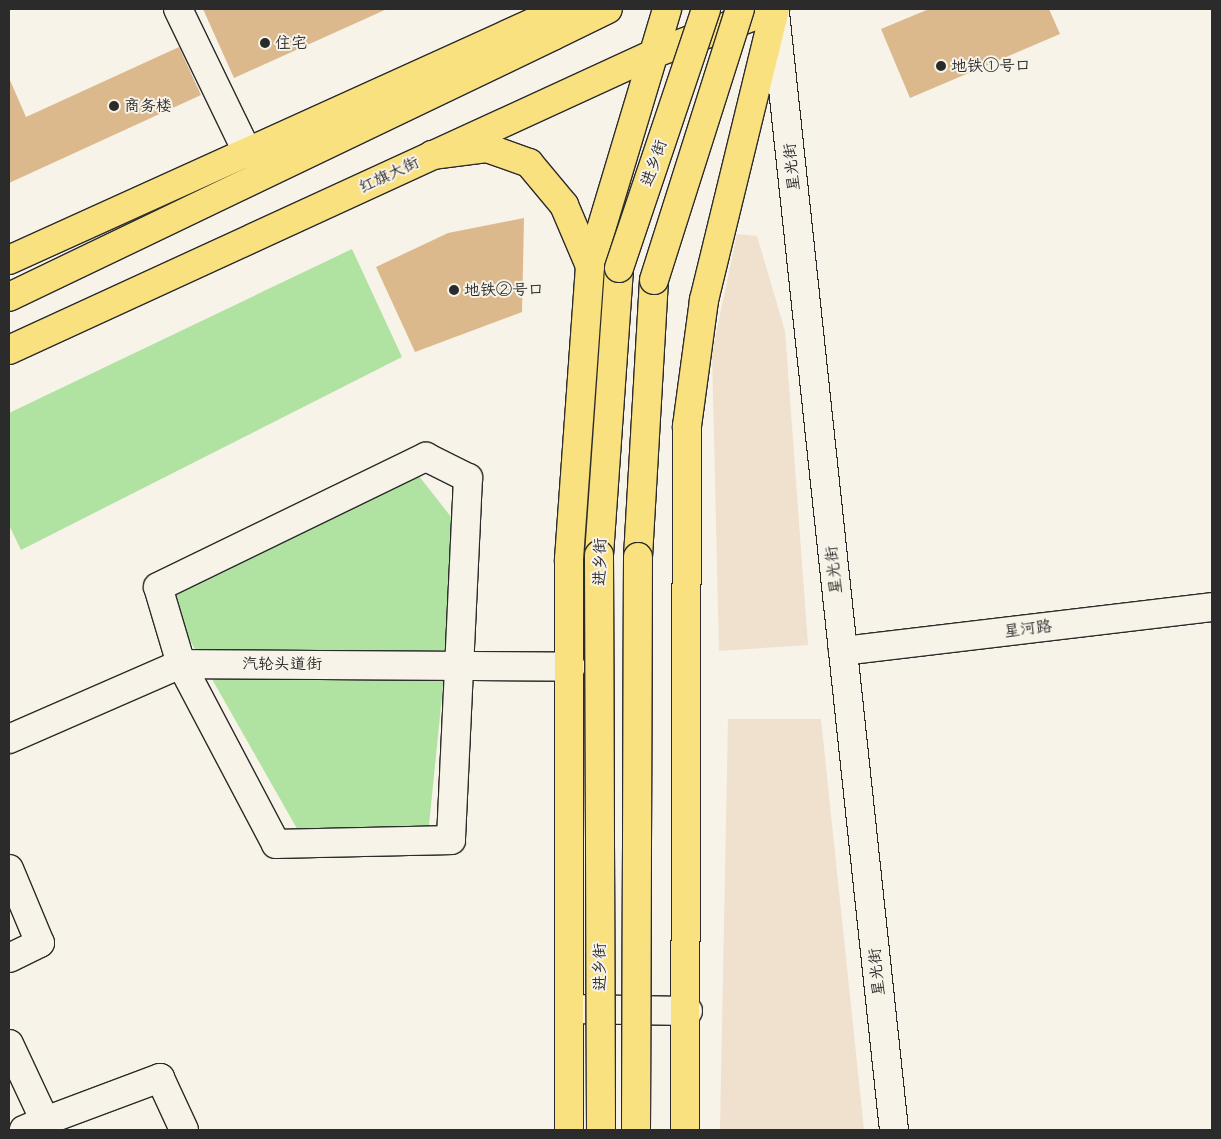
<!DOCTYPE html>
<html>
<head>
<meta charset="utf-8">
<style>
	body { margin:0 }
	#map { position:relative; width:1221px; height:1139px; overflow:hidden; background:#f7f3e8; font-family:"Architects Daughter","LXGW WenKai TC",sans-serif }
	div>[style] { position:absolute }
	.built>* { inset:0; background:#efe1cd }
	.green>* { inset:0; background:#b0e2a2 }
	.building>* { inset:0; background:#dcb88d }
	.roads { filter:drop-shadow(1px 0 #2b2b2b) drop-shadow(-1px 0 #2b2b2b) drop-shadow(0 1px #2b2b2b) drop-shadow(0 -1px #2b2b2b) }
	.minor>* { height:28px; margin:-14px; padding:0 14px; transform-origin:14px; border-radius:14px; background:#f7f3e8 }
	.major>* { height:28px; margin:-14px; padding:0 14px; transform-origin:14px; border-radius:14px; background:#fae180 }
	.highway>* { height:28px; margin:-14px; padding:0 14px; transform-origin:14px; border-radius:14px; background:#fae180 }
	.bridges { filter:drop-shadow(1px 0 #2b2b2b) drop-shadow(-1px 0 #2b2b2b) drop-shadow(0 1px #2b2b2b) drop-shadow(0 -1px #2b2b2b) }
	.highway-bridge>* { height:28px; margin:-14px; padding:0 14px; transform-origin:14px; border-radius:14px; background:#fae180 }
	.dots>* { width:14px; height:14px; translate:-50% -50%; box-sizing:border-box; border:2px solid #f7f3e8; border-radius:50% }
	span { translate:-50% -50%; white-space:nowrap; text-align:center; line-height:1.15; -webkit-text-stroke:4px #f7f3e8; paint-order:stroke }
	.poi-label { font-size:16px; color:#2b2b2b }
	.left { translate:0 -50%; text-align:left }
	.street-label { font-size:16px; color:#2b2b2b }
	.frame { position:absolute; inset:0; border:10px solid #2b2b2b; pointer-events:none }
</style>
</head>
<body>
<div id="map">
	<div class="built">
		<div style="clip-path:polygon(737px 234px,757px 236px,785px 331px,808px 645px,719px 651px,712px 353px)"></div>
		<div style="clip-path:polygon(728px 719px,821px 719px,864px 1130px,720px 1130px)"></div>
	</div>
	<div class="green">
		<div style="clip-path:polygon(352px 249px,402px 357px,21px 550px,9px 525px,9px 413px)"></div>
		<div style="clip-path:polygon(415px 471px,459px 527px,428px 835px,304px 841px,163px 593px)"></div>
	</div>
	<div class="building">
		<div style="clip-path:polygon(203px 9px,387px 9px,234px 78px)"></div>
		<div style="clip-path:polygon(929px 9px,1049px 9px,1060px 34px,910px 98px,881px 29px)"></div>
		<div style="clip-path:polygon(179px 47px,201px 95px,9px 183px,9px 78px,26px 117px)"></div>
		<div style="clip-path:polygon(524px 218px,522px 312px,415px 352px,376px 267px,448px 233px)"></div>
	</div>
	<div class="roads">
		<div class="minor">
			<div style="left:178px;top:9px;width:161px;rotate:64.2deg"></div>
			<div style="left:775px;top:13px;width:1123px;rotate:83.92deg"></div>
			<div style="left:426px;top:457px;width:47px;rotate:26.6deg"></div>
			<div style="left:468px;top:478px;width:362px;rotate:92.7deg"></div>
			<div style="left:451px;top:840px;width:175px;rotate:178.7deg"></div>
			<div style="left:276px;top:844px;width:204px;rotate:-117.8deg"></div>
			<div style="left:181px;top:664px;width:80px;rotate:-106.6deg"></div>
			<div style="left:158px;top:587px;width:298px;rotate:-25.9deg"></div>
			<div style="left:843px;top:651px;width:372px;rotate:-6.8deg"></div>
			<div style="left:9px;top:739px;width:188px;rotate:-23.6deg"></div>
			<div style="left:181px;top:664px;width:390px;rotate:0.4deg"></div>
			<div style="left:9px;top:869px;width:80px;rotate:67.3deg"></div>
			<div style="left:40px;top:943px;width:34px;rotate:154deg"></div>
			<div style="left:571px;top:1009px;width:117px;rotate:1deg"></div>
			<div style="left:9px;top:1044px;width:85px;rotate:64.9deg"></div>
			<div style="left:45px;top:1121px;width:23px;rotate:157deg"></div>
			<div style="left:45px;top:1121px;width:123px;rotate:-20.5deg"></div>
			<div style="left:160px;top:1078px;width:57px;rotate:65.2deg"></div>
		</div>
		<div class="major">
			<div style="left:9px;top:260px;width:608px;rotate:-24.37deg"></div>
			<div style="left:9px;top:297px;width:603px;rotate:-25.63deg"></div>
			<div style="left:9px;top:350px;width:709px;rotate:-24.68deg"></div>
		</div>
		<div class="highway">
			<div style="left:553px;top:36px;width:61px;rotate:-26.1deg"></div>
			<div style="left:653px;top:54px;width:108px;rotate:-20.6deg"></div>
			<div style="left:432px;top:155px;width:55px;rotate:-7.3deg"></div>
			<div style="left:487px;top:148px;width:45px;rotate:19.7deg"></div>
			<div style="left:529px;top:163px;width:55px;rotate:50.2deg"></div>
			<div style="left:564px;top:205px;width:66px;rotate:66.9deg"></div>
			<div style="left:599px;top:555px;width:288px;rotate:-86deg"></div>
			<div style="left:638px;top:557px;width:277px;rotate:-86.7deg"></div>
			<div style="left:569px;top:1130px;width:571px;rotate:-90deg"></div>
			<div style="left:569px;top:559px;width:294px;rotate:-85.9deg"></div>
			<div style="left:590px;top:266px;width:268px;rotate:-73.3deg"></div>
			<div style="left:685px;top:1130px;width:704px;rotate:-89.84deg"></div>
			<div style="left:687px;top:426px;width:127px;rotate:-82.3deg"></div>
			<div style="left:704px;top:300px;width:300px;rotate:-76.3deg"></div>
		</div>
	</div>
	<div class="bridges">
		<div class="highway-bridge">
			<div style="left:619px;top:268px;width:273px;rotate:-71.4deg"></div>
			<div style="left:654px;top:280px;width:284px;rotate:-72.4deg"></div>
			<div style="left:599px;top:555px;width:575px;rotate:89.8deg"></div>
			<div style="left:636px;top:1130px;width:573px;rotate:-89.8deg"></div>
		</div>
	</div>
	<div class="dots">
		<div style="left:265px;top:43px;background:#2b2b2b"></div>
		<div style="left:941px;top:66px;background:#2b2b2b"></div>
		<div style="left:114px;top:106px;background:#2b2b2b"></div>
		<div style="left:454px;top:290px;background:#2b2b2b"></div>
	</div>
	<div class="poi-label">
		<span class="left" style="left:275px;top:43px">住宅</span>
		<span class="left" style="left:951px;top:66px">地铁①号口</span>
		<span class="left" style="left:124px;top:106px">商务楼</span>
		<span class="left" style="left:464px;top:290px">地铁②号口</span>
	</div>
	<div class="street-label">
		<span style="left:654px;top:163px;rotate:-71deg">进乡街</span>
		<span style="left:792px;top:167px;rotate:-96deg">星光街</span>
		<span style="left:389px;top:175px;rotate:-25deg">红旗大街</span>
		<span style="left:600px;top:562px;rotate:-89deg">进乡街</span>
		<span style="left:834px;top:570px;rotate:-96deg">星光街</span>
		<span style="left:1028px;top:629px;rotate:-7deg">星河路</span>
		<span style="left:282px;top:664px">汽轮头道街</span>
		<span style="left:600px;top:967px;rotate:-90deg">进乡街</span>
		<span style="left:877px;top:972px;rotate:-96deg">星光街</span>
	</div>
	<div class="frame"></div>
</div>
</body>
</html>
